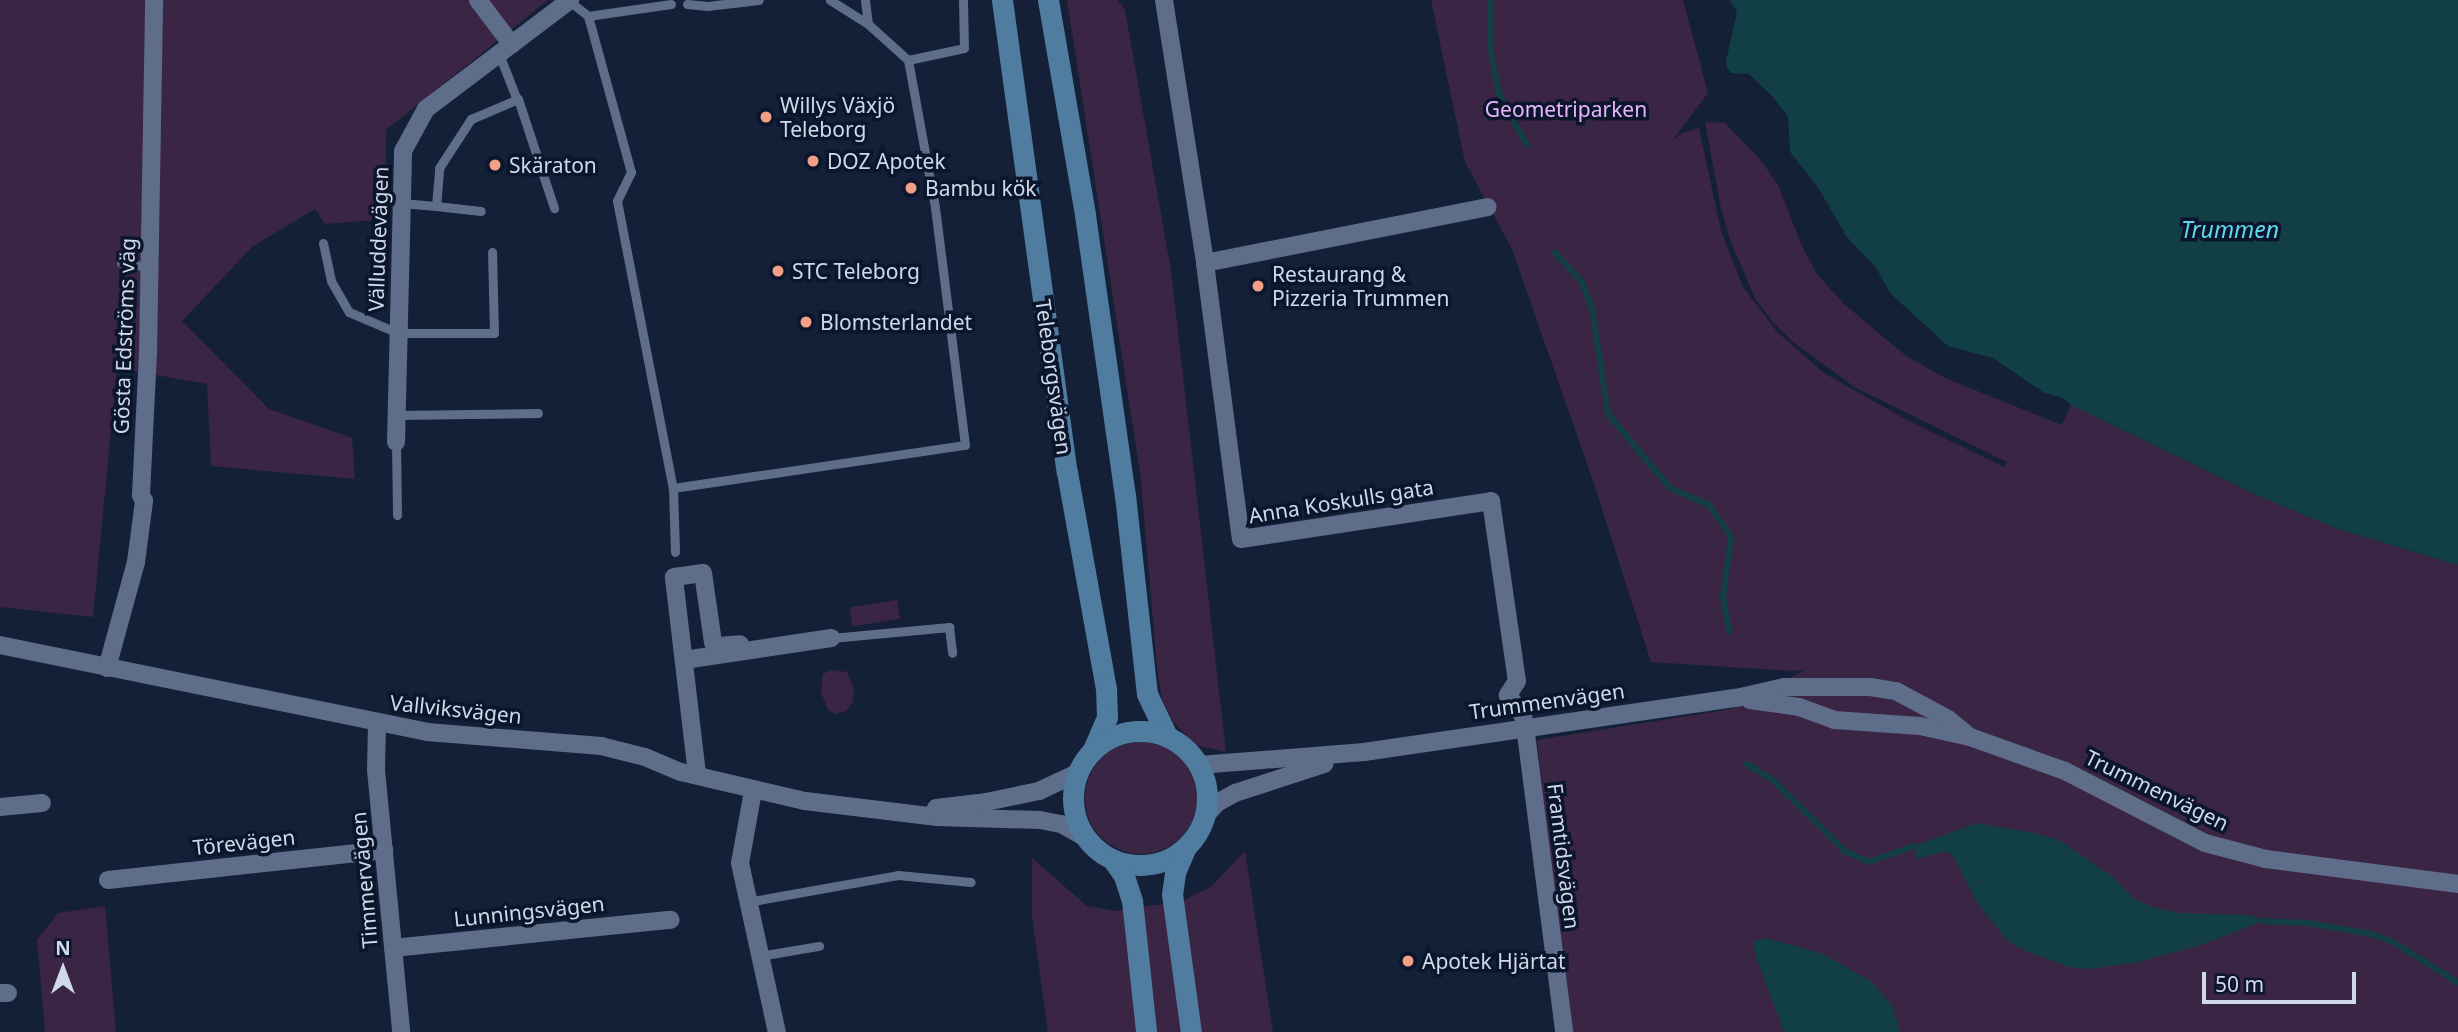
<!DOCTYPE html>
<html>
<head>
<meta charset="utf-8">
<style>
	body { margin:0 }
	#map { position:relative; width:2458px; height:1032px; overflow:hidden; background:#142037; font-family:"Noto Sans",sans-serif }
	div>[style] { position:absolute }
	.green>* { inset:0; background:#3b2544; transform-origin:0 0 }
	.round { border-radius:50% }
	.water>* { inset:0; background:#113f45 }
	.stream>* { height:6px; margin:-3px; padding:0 3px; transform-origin:3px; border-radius:3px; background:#113f45 }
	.lane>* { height:9px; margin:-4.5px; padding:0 4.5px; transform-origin:4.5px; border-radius:4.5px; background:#5e6d89 }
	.street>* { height:18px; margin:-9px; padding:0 9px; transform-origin:9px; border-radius:9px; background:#5e6d89 }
	.secondary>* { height:21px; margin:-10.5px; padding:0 10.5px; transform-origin:10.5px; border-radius:10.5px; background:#507ca0 }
	.secondary>.ring { margin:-10.5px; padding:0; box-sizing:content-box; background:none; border:21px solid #507ca0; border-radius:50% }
	.dots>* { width:19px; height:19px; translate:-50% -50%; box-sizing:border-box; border:4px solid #0b162d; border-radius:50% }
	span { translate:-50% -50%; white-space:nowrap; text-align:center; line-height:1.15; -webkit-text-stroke:7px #0b162d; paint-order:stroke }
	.poi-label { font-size:21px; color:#d0d9e9 }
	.left { translate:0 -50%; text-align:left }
	.park-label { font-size:21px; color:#e9b5fd }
	.street-label { font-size:21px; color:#d0d9e9 }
	.water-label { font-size:23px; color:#5ddaec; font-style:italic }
	.north { position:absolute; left:28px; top:934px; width:70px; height:70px; -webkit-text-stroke:5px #0b162d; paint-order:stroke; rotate:0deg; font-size:19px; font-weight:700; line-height:28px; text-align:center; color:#d0d9e9 }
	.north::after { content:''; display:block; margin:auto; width:24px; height:32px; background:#d0d9e9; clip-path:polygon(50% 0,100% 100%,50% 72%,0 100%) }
	.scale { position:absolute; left:2202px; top:972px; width:154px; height:32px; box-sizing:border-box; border:4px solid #d0d9e9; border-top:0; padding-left:9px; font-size:21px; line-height:24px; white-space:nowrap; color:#d0d9e9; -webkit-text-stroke:5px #0b162d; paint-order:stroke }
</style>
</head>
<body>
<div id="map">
	<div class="green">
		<div style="clip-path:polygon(0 0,548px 0,386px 130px,386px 219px,325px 224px,315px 209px,253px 246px,182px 321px,269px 409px,352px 438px,355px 479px,211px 466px,207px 384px,117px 368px,93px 617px,0 607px)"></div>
		<div style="clip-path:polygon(1067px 0,1118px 0,1125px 10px,1171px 271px,1226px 752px,1195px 745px,1172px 720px,1162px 699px,1157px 669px,1141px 479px)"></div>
		<div style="clip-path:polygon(1431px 0,1683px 0,1708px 93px,1672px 141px,1682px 133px,1699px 128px,1721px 231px,1743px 287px,1777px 332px,1824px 373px,1905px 419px,2004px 467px,2007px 462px,1856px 388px,1793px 342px,1773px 322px,1755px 298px,1730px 240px,1721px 208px,1705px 122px,1725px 123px,1760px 159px,1778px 185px,1802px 246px,1817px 274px,1844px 304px,1905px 355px,1945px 378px,2062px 425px,2071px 405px,2261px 497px,2338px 529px,2458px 565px,2458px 1032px,1568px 1032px,1537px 740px,1731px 709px,1807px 669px,1792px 671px,1651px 662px,1594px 484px,1512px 249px,1465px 162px)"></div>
		<div style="left:897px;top:600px;width:19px;height:48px;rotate:81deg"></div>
		<div style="clip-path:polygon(831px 670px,847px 672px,854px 689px,853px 702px,846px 711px,836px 714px,828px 710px,821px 692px,823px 674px)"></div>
		<div class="round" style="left:1085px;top:742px;width:112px;height:112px"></div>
		<div style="clip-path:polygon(1245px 851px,1273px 1032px,1048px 1032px,1032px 917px,1032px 858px,1087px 906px,1116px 911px,1183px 901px,1212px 886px)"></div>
		<div style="clip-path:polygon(105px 906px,116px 1032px,45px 1032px,37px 940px,58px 913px)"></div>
	</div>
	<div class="water">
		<div style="clip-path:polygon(1730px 0,2458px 0,2458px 565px,2338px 529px,2261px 497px,2071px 405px,2065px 399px,2043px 392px,1993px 358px,1948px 346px,1891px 294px,1876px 268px,1847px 237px,1817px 186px,1790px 152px,1788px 116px,1771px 95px,1749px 74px,1731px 73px,1727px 68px,1726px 61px,1737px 12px)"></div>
		<div style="clip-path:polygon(1977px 823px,2039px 834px,2061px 841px,2110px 875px,2135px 899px,2152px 907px,2180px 913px,2252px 915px,2263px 921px,2201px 945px,2135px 963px,2087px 969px,2068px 967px,2023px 950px,2007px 940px,1978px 904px,1952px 855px,1946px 851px,1917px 859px,1914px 846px)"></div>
		<div style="clip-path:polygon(1766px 938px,1821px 953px,1871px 981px,1892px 1005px,1900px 1032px,1784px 1032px,1755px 954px,1753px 941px)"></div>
	</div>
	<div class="stream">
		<div style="left:1490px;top:0;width:46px;rotate:90deg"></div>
		<div style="left:1490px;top:46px;width:49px;rotate:79.4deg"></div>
		<div style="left:1499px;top:94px;width:58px;rotate:61.2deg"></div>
		<div style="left:1555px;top:253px;width:40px;rotate:47deg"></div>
		<div style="left:1582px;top:282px;width:28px;rotate:69deg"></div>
		<div style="left:1592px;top:308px;width:107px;rotate:81.4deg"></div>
		<div style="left:1608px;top:414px;width:97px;rotate:50deg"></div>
		<div style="left:1670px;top:488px;width:43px;rotate:23.6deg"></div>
		<div style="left:1709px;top:505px;width:39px;rotate:55deg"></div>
		<div style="left:1731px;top:537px;width:61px;rotate:97.6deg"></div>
		<div style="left:1723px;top:597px;width:35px;rotate:80deg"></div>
		<div style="left:1747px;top:764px;width:32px;rotate:32deg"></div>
		<div style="left:1774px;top:781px;width:101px;rotate:44.6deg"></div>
		<div style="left:1846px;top:852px;width:25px;rotate:23deg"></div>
		<div style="left:1869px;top:862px;width:48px;rotate:-19.6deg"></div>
		<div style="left:2263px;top:921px;width:44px;rotate:2.6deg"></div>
		<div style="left:2307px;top:923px;width:66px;rotate:9.6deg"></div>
		<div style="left:2372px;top:934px;width:25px;rotate:21deg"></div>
		<div style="left:2395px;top:943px;width:75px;rotate:32.4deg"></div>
	</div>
	<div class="lane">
		<div style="left:865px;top:0;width:24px;rotate:83deg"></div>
		<div style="left:569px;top:1px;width:24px;rotate:38deg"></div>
		<div style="left:671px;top:4px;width:84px;rotate:171.8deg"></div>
		<div style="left:588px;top:16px;width:162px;rotate:74.6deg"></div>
		<div style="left:631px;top:172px;width:32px;rotate:116deg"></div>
		<div style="left:617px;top:201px;width:292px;rotate:79deg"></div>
		<div style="left:673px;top:488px;width:295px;rotate:-8.4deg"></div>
		<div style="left:965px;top:445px;width:240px;rotate:-97.2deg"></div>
		<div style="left:935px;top:207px;width:149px;rotate:-100.4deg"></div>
		<div style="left:908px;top:60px;width:54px;rotate:-138deg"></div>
		<div style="left:868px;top:24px;width:45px;rotate:-147.7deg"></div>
		<div style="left:687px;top:4px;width:20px;rotate:6deg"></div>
		<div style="left:707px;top:6px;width:52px;rotate:-6.6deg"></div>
		<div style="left:499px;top:54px;width:49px;rotate:68.6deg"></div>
		<div style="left:908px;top:60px;width:57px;rotate:-12.1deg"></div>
		<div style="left:964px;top:48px;width:48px;rotate:-91.2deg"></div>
		<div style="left:401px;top:203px;width:35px;rotate:5deg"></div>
		<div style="left:436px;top:206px;width:38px;rotate:-85deg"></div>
		<div style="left:439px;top:168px;width:59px;rotate:-56.9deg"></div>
		<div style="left:471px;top:119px;width:51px;rotate:-23.1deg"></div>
		<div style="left:518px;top:99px;width:115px;rotate:71.7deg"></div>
		<div style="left:436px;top:206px;width:45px;rotate:6.3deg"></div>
		<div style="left:323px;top:243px;width:39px;rotate:78deg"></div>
		<div style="left:331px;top:281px;width:36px;rotate:60deg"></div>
		<div style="left:349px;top:312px;width:53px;rotate:23.2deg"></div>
		<div style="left:398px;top:333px;width:96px"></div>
		<div style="left:494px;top:333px;width:81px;rotate:-91.4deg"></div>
		<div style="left:121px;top:263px;width:29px;rotate:8deg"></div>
		<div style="left:396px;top:415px;width:142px;rotate:-0.8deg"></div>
		<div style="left:396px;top:442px;width:73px;rotate:89.2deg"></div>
		<div style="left:673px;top:488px;width:64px;rotate:88.2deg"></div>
		<div style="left:831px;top:638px;width:119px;rotate:-5.3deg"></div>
		<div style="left:949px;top:627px;width:26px;rotate:83deg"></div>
		<div style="left:747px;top:902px;width:153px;rotate:-10.1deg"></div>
		<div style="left:898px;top:875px;width:73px;rotate:5.5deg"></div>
		<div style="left:759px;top:956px;width:61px;rotate:-9.5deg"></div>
	</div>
	<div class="street">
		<div style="left:478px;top:0;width:56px;rotate:52.9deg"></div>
		<div style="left:1164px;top:0;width:266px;rotate:81.1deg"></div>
		<div style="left:1205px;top:263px;width:278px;rotate:82.6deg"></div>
		<div style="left:1241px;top:539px;width:253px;rotate:-8.6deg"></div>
		<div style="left:1491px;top:501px;width:182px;rotate:81.8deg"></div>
		<div style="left:1517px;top:681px;width:17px;rotate:123deg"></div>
		<div style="left:1508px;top:695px;width:26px;rotate:54deg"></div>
		<div style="left:1523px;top:716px;width:10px;rotate:79deg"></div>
		<div style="left:1525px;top:726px;width:308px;rotate:82.7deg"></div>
		<div style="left:1205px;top:263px;width:288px;rotate:-11.2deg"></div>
		<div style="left:396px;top:442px;width:291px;rotate:-88.6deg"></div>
		<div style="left:403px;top:151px;width:48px;rotate:-61.3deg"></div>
		<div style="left:426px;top:109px;width:181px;rotate:-37.1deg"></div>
		<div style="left:0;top:645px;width:436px;rotate:11.5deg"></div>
		<div style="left:427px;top:732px;width:175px;rotate:4.6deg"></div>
		<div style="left:601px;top:746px;width:45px;rotate:14deg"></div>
		<div style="left:645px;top:757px;width:39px;rotate:23deg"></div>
		<div style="left:681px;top:772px;width:127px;rotate:13.2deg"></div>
		<div style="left:805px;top:801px;width:133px;rotate:6.9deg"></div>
		<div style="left:937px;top:817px;width:103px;rotate:1.7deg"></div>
		<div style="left:1040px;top:820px;width:21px;rotate:11deg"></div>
		<div style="left:1061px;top:824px;width:29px;rotate:29deg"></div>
		<div style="left:684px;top:660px;width:149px;rotate:-8.5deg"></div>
		<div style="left:107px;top:668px;width:110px;rotate:-74.7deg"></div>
		<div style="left:136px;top:562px;width:62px;rotate:-82.5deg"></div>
		<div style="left:144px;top:501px;width:7px;rotate:-117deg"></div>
		<div style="left:141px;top:495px;width:142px;rotate:-87.2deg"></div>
		<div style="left:148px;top:353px;width:353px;rotate:-89deg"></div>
		<div style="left:1750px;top:700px;width:49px;rotate:8.1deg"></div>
		<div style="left:1799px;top:707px;width:37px;rotate:20deg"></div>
		<div style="left:1834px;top:720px;width:86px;rotate:4deg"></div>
		<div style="left:1920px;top:726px;width:51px;rotate:12.4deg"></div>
		<div style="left:1970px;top:737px;width:101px;rotate:19.7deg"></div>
		<div style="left:2065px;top:771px;width:157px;rotate:27.2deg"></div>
		<div style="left:2205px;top:843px;width:63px;rotate:14.7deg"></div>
		<div style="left:2266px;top:859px;width:194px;rotate:7.4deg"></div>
		<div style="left:377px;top:723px;width:47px;rotate:91.2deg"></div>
		<div style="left:376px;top:770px;width:263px;rotate:84.5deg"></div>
		<div style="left:1199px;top:765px;width:166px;rotate:-4.5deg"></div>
		<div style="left:1364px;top:752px;width:376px;rotate:-8.3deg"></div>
		<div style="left:1736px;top:698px;width:49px;rotate:-12.9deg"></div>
		<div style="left:1784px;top:687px;width:86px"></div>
		<div style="left:1870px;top:687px;width:26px;rotate:9deg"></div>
		<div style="left:1896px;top:691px;width:59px;rotate:28.3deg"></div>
		<div style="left:1948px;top:719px;width:28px;rotate:39deg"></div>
		<div style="left:697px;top:774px;width:198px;rotate:-96.7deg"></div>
		<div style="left:674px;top:577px;width:29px;rotate:-8deg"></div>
		<div style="left:703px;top:573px;width:70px;rotate:81.8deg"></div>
		<div style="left:713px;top:642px;width:7px;rotate:34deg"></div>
		<div style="left:719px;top:646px;width:21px;rotate:-5deg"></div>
		<div style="left:753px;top:791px;width:73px;rotate:100.2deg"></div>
		<div style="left:740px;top:863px;width:173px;rotate:77.7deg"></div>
		<div style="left:0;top:807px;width:42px;rotate:-5.4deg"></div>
		<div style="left:936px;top:808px;width:50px;rotate:-6.8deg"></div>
		<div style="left:986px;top:802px;width:54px;rotate:-11.7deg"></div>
		<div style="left:1039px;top:791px;width:42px;rotate:-25.3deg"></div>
		<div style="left:1205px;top:816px;width:18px;rotate:-47deg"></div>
		<div style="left:1217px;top:803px;width:21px;rotate:-29deg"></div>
		<div style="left:1235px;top:793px;width:94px;rotate:-18deg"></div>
		<div style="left:108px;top:880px;width:278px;rotate:-6.2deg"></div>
		<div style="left:393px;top:948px;width:279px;rotate:-5.8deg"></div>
		<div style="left:0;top:993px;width:8px"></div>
	</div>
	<div class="secondary">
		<div style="left:1002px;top:0;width:476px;rotate:82.2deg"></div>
		<div style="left:1067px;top:472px;width:219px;rotate:79.8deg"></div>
		<div style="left:1106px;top:688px;width:29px;rotate:88deg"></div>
		<div style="left:1107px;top:717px;width:36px;rotate:113deg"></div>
		<div style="left:1048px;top:0;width:218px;rotate:80.2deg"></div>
		<div style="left:1085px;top:215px;width:283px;rotate:81.9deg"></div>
		<div style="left:1125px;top:495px;width:200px;rotate:83.7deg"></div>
		<div style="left:1147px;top:694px;width:47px;rotate:64.5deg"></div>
		<div class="ring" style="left:1073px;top:731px;width:113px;height:113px"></div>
		<div style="left:1185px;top:849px;width:26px;rotate:113deg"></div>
		<div style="left:1175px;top:873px;width:21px;rotate:98deg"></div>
		<div style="left:1172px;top:894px;width:139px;rotate:82.2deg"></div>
		<div style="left:1113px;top:860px;width:19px;rotate:55deg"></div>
		<div style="left:1124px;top:876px;width:25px;rotate:72deg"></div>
		<div style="left:1132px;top:900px;width:133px;rotate:83.9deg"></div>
	</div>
	<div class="dots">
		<div style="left:766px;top:117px;background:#f39f85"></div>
		<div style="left:813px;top:161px;background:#f39f85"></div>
		<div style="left:495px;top:165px;background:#f39f85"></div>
		<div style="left:911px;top:188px;background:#f39f85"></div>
		<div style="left:778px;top:271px;background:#f39f85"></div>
		<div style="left:1258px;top:286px;background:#f39f85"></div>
		<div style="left:806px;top:322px;background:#f39f85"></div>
		<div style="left:1408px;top:961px;background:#f39f85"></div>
	</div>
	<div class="poi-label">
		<span class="left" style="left:780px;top:117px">Willys Växjö<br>Teleborg</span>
		<span class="left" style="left:827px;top:161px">DOZ Apotek</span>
		<span class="left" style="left:509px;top:165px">Skäraton</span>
		<span class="left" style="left:925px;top:188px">Bambu kök</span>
		<span class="left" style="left:792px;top:271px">STC Teleborg</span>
		<span class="left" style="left:1272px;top:286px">Restaurang &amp;<br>Pizzeria Trummen</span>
		<span class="left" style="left:820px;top:322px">Blomsterlandet</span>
		<span class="left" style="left:1422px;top:961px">Apotek Hjärtat</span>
	</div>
	<div class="park-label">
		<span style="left:1566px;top:109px">Geometriparken</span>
	</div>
	<div class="street-label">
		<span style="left:378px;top:239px;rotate:-88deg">Välluddevägen</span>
		<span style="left:124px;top:336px;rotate:-88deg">Gösta Edströms väg</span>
		<span style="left:1054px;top:377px;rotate:82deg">Teleborgsvägen</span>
		<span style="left:1341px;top:501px;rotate:-9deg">Anna Koskulls gata</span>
		<span style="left:1547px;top:701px;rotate:-8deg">Trummenvägen</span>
		<span style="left:456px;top:709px;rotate:6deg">Vallviksvägen</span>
		<span style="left:2157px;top:790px;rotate:26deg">Trummenvägen</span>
		<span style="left:244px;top:842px;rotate:-6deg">Törevägen</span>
		<span style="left:1564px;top:856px;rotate:83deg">Framtidsvägen</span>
		<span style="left:364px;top:880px;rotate:-95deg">Timmervägen</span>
		<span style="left:529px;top:911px;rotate:-6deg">Lunningsvägen</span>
	</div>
	<div class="water-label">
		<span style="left:2230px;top:229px">Trummen</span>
	</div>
	<div class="north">N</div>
	<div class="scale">50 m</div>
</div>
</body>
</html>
